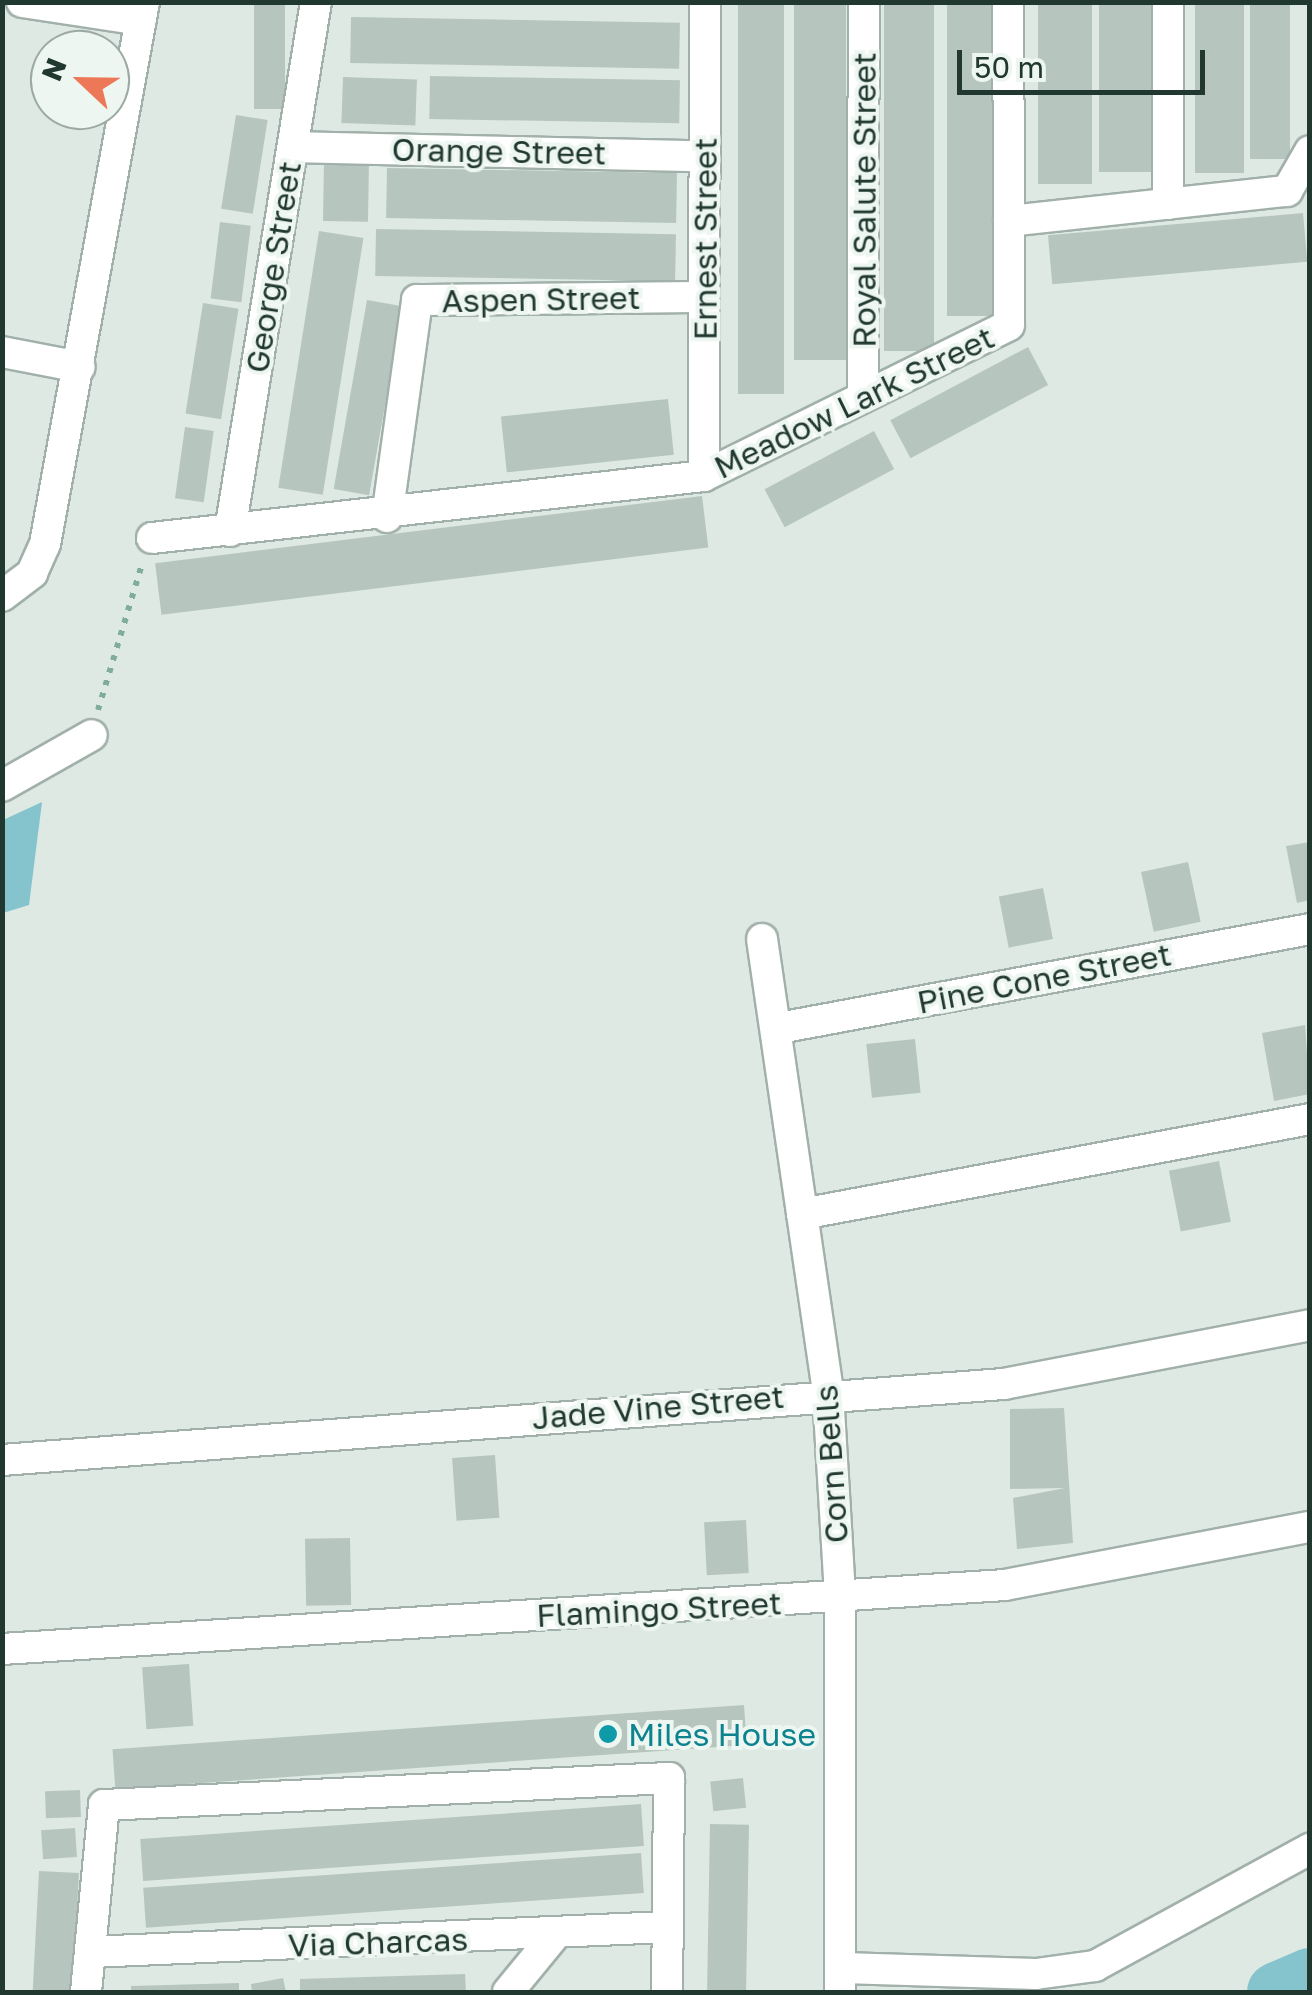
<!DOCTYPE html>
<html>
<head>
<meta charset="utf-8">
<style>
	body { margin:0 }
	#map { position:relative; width:1312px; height:1995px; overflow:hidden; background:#dee9e3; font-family:"Golos Text",sans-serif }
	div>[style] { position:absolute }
	.water>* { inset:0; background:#86c4cd }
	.river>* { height:60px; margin:-30px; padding:0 30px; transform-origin:30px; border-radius:30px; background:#86c4cd }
	.building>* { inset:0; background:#b6c6bf; transform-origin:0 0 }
	.path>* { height:6px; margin-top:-3px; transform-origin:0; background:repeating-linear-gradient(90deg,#7fac9c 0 5px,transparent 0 13px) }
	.roads { filter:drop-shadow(2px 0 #a1b0aa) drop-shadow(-2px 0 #a1b0aa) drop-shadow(0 2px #a1b0aa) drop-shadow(0 -2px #a1b0aa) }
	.minor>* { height:30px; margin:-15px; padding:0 15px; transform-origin:15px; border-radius:15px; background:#fff }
	.dots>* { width:28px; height:28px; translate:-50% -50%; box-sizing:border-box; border:5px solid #eef6f1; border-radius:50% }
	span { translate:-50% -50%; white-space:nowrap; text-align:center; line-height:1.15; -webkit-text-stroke:8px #eef6f1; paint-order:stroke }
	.street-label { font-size:32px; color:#203830 }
	.culture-label { font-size:32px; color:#0d838f }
	.left { translate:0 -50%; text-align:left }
	.frame { position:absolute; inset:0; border:5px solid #203830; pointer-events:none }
	.north { position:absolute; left:30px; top:30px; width:100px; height:100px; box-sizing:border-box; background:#eef6f1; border:2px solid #9caaa4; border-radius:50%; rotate:292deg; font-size:28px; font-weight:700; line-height:40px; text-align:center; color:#203830 }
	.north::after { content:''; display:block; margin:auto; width:35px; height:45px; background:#ed7858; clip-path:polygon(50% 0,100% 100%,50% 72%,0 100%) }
	.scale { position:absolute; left:957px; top:50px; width:248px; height:45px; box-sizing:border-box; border:5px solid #203830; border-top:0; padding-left:12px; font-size:30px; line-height:35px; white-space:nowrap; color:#203830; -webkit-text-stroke:8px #eef6f1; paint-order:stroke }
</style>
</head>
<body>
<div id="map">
	<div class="water">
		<div style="clip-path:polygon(42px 802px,29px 905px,3px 913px,3px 820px)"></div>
	</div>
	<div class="river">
		<div style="left:1277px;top:1992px;width:36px;rotate:-23deg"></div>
	</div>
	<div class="building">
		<div style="left:254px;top:2px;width:31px;height:107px"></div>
		<div style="left:738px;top:2px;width:46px;height:392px"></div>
		<div style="left:794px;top:2px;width:52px;height:358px"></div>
		<div style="left:884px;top:2px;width:50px;height:349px"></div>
		<div style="left:947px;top:2px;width:50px;height:314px"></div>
		<div style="left:1038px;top:2px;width:54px;height:182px"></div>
		<div style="left:1099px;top:2px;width:55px;height:170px"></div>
		<div style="left:1195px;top:2px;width:49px;height:171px"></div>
		<div style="left:1250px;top:2px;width:40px;height:157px"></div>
		<div style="left:351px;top:17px;width:329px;height:46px;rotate:1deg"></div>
		<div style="left:430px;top:76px;width:250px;height:43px;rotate:1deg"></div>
		<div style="left:343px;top:77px;width:74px;height:46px;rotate:2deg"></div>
		<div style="left:236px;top:115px;width:32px;height:95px;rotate:9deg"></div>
		<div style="left:324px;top:162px;width:45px;height:59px;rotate:1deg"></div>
		<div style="left:387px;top:168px;width:290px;height:50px;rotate:1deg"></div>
		<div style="left:1303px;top:213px;width:49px;height:256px;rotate:85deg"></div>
		<div style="left:220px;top:222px;width:31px;height:77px;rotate:7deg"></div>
		<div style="left:376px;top:229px;width:300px;height:47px;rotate:1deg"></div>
		<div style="left:319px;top:231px;width:45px;height:260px;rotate:9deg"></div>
		<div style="left:367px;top:300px;width:36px;height:192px;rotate:10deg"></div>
		<div style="left:203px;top:303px;width:36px;height:112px;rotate:9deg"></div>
		<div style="left:1028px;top:347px;width:43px;height:156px;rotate:62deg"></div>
		<div style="left:668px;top:399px;width:56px;height:168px;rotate:84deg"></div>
		<div style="left:185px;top:427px;width:29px;height:72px;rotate:8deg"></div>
		<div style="left:874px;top:431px;width:43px;height:124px;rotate:62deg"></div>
		<div style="left:702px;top:496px;width:52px;height:551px;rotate:83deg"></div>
		<div style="clip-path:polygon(1310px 842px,1310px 900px,1297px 903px,1286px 846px)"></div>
		<div style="left:1188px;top:862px;width:61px;height:48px;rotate:78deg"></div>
		<div style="left:1043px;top:888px;width:52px;height:45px;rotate:79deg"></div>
		<div style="clip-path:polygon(1305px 1025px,1310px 1094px,1274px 1101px,1262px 1033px)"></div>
		<div style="left:915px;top:1039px;width:54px;height:49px;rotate:84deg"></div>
		<div style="left:1219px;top:1161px;width:62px;height:51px;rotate:79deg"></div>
		<div style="clip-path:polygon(1064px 1408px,1073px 1543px,1017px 1549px,1013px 1498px,1065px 1488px,1010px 1489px,1010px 1409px)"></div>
		<div style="left:495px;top:1455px;width:63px;height:43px;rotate:86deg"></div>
		<div style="left:746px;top:1520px;width:53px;height:42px;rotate:87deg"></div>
		<div style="left:350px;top:1538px;width:67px;height:45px;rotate:89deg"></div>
		<div style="left:189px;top:1664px;width:62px;height:47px;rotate:86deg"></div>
		<div style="left:744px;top:1705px;width:40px;height:633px;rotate:86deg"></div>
		<div style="left:743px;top:1778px;width:30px;height:33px;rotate:84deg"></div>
		<div style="left:80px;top:1790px;width:27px;height:35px;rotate:88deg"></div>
		<div style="left:641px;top:1804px;width:42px;height:502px;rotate:86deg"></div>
		<div style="left:710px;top:1824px;width:39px;height:168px;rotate:1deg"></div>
		<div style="left:75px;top:1828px;width:29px;height:34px;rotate:86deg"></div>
		<div style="left:641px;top:1853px;width:40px;height:499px;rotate:86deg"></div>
		<div style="left:39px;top:1871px;width:40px;height:121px;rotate:3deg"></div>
		<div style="clip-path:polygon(465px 1974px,466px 1992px,300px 1992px,300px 1979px)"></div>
		<div style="clip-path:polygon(283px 1978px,286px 1992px,252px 1992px,251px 1984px)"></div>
		<div style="clip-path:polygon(239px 1983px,239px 1992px,131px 1992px,131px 1986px)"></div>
	</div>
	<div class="path">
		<div style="left:98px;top:710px;width:152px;rotate:-73.2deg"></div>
	</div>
	<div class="roads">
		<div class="minor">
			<div style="left:22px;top:2px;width:120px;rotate:8.6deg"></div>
			<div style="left:1008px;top:2px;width:219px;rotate:89.7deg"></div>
			<div style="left:293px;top:147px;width:412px;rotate:1.3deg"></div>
			<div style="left:1168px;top:204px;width:202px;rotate:-90deg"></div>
			<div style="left:2px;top:352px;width:79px;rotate:10.9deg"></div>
			<div style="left:863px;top:397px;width:395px;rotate:-89.9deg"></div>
			<div style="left:704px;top:476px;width:474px;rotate:-89.9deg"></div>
			<div style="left:387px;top:517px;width:219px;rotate:-82.1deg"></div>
			<div style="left:417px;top:300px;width:287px;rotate:-0.6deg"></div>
			<div style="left:230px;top:531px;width:536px;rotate:-80.77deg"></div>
			<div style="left:152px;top:538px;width:555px;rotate:-6.41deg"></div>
			<div style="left:704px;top:476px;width:340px;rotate:-26.3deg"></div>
			<div style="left:1009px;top:325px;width:104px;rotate:-90deg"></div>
			<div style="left:1009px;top:221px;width:280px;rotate:-6.2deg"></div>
			<div style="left:1287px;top:191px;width:46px;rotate:-60.1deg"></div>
			<div style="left:2px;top:596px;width:38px;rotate:-37deg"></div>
			<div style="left:32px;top:573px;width:32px;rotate:-66deg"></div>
			<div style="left:45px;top:544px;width:551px;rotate:-79.65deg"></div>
			<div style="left:2px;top:786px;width:103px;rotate:-29.5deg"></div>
			<div style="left:762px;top:939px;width:459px;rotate:81.7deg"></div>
			<div style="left:828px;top:1393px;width:205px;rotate:86.6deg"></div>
			<div style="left:840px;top:1598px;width:394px;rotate:90deg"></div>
			<div style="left:779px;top:1028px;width:540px;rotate:-10.56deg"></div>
			<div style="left:802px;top:1214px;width:517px;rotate:-10.59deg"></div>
			<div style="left:2px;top:1460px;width:1005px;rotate:-4.34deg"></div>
			<div style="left:1004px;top:1384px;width:312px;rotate:-10.9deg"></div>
			<div style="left:2px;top:1649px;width:1005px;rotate:-3.65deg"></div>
			<div style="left:1005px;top:1585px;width:310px;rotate:-10.8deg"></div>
			<div style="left:90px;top:1952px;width:578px;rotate:-2.48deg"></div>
			<div style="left:843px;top:1968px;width:193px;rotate:1.8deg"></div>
			<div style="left:1036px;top:1974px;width:60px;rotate:-7.7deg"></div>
			<div style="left:1095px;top:1966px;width:245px;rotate:-28.6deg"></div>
			<div style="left:86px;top:1992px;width:188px;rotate:-84.5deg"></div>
			<div style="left:104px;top:1805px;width:566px;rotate:-2.74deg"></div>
			<div style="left:669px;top:1778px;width:214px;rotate:90.5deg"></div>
			<div style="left:508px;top:1992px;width:72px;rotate:-50.6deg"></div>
		</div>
	</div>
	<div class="dots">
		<div style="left:608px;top:1734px;background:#0f9aa8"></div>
	</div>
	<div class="street-label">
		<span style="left:499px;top:151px;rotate:1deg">Orange Street</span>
		<span style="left:864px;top:200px;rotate:-90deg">Royal Salute Street</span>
		<span style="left:705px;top:239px;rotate:-90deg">Ernest Street</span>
		<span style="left:273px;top:267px;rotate:-81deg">George Street</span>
		<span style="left:541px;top:299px;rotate:-1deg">Aspen Street</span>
		<span style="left:854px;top:402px;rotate:-26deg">Meadow Lark Street</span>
		<span style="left:1044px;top:978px;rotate:-11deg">Pine Cone Street</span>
		<span style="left:658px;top:1407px;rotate:-5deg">Jade Vine Street</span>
		<span style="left:831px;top:1464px;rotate:-94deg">Corn Bells</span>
		<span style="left:659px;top:1609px;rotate:-3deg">Flamingo Street</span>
		<span style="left:378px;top:1942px;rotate:-2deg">Via Charcas</span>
	</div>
	<div class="culture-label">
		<span class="left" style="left:628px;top:1734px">Miles House</span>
	</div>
	<div class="frame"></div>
	<div class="north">N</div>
	<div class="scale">50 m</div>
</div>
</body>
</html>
